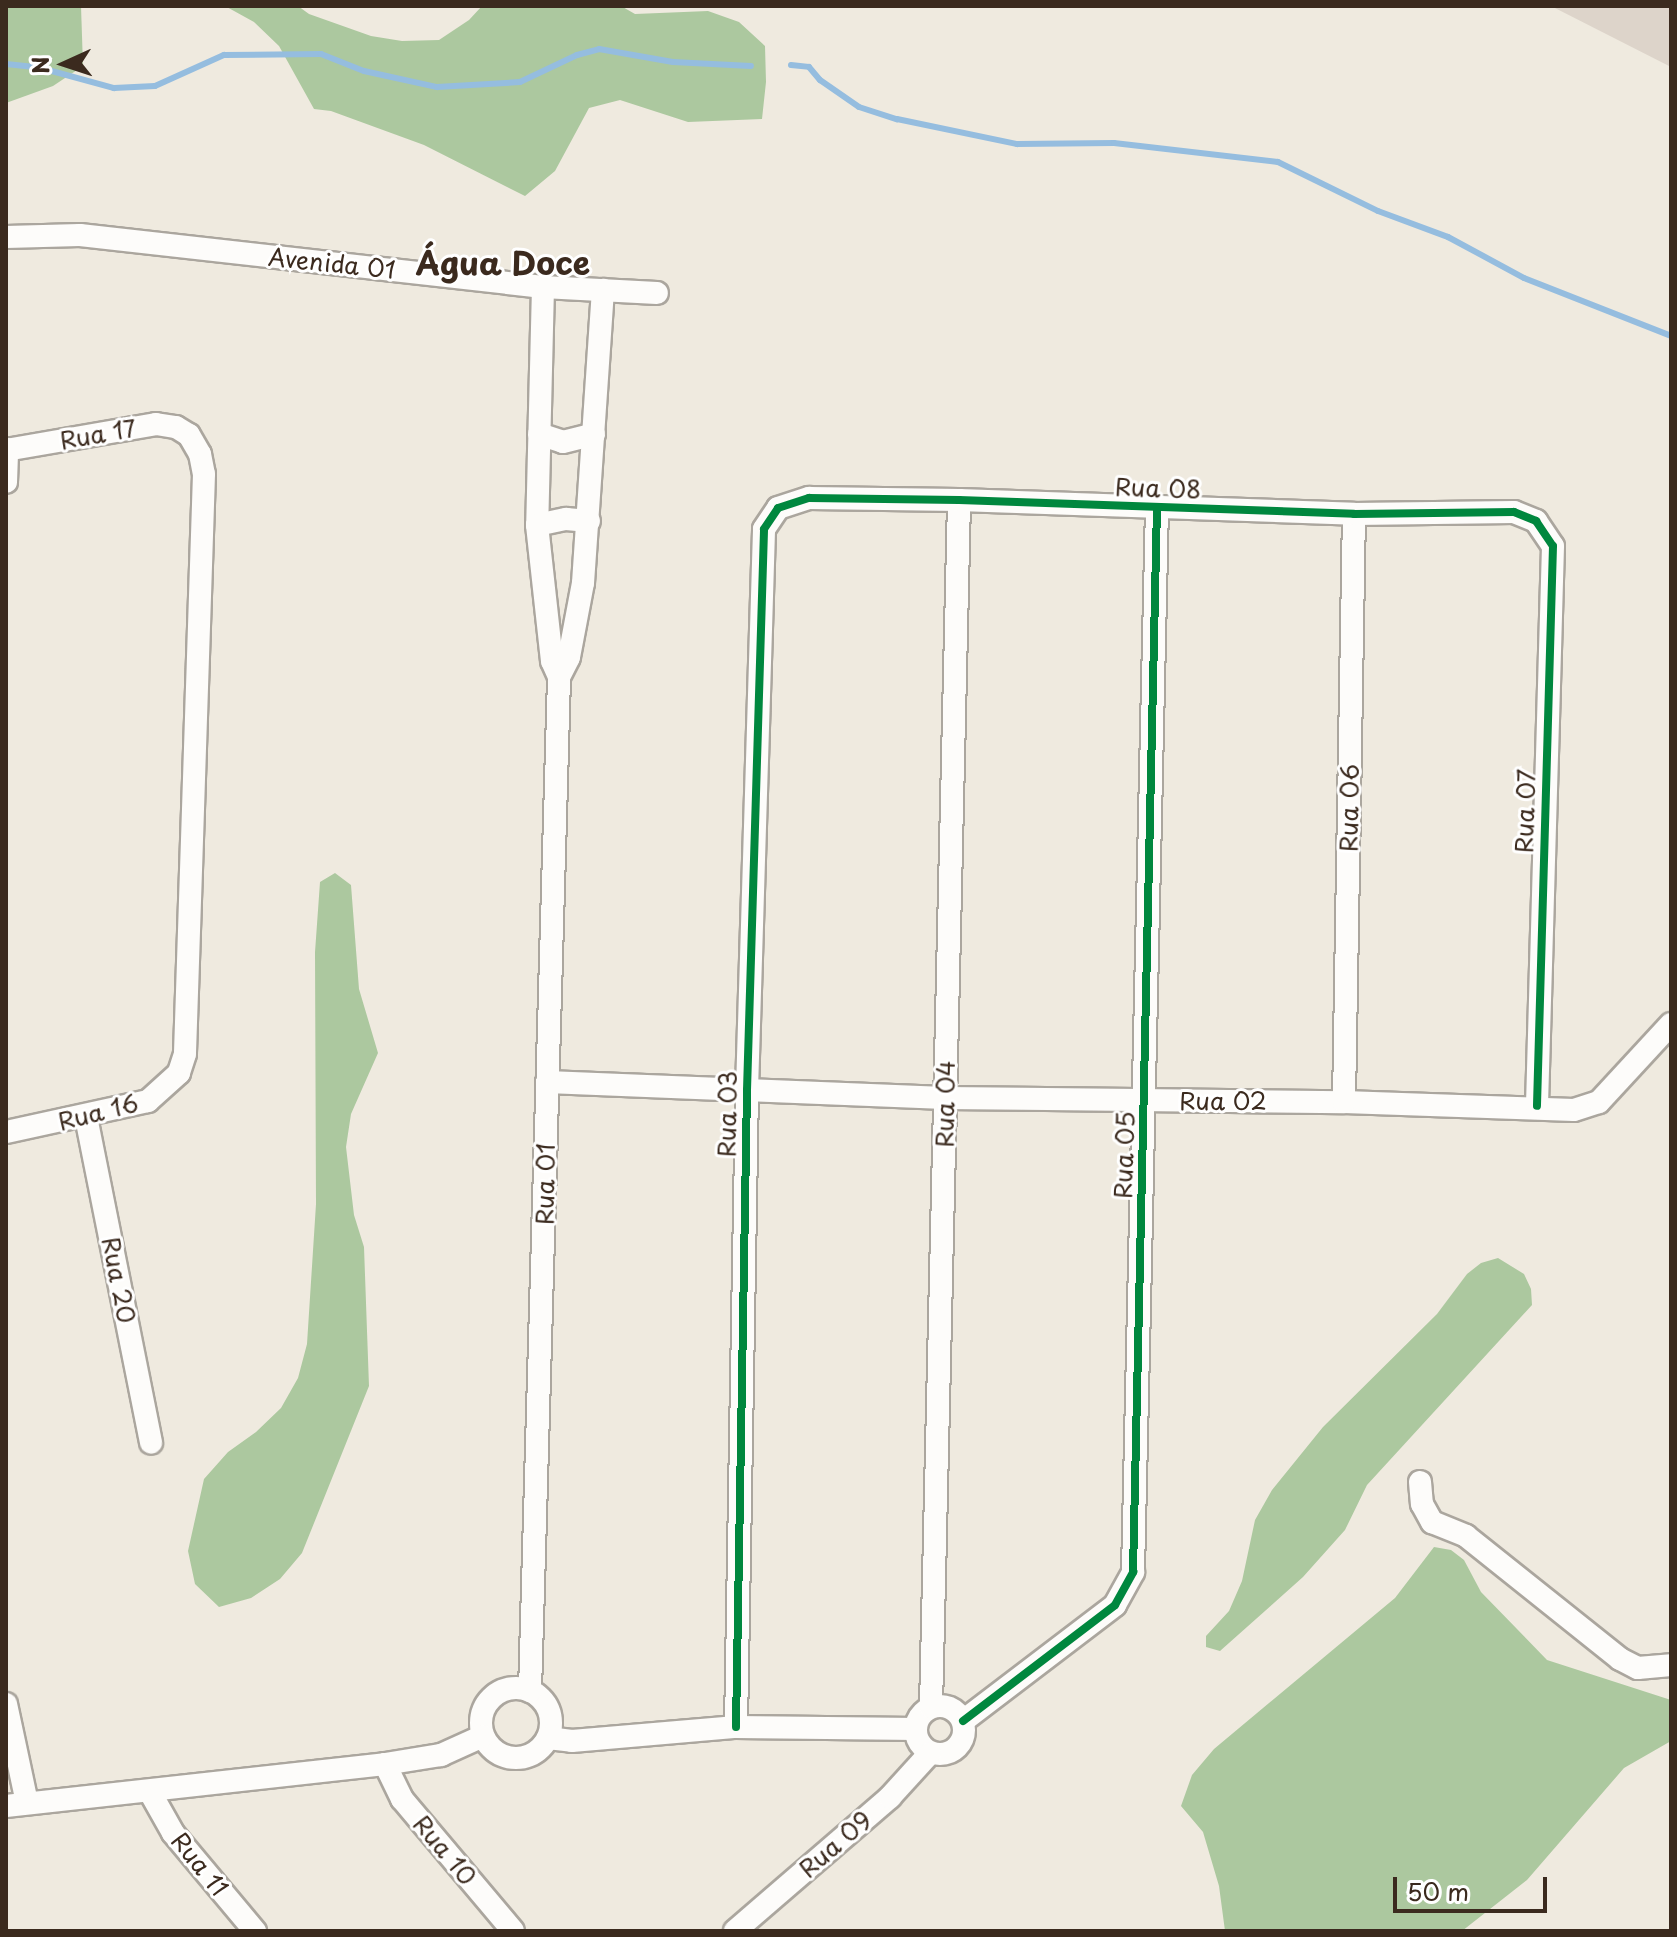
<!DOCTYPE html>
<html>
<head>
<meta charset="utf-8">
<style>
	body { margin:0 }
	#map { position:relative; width:1677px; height:1937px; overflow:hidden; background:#efeadf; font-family:"Playpen Sans",sans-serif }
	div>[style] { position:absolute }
	.industrial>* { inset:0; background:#ddd4ca }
	.forest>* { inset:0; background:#acc89f }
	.stream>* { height:6px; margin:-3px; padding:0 3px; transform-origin:3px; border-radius:3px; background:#95bddf }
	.roads { filter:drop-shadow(2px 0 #aba69e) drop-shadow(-2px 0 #aba69e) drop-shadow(0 2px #aba69e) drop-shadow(0 -2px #aba69e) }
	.street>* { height:22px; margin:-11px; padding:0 11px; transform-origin:11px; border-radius:11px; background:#fdfcfa }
	.street>.ring { margin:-11px; padding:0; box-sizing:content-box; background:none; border:22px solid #fdfcfa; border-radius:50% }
	.cycleway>* { height:8px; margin:-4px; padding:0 4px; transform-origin:4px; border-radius:4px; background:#00873e }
	span { translate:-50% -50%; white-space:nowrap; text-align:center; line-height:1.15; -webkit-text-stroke:6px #fff; paint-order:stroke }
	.street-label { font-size:24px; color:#3b2a1e }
	.district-label { font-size:32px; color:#3b2a1e; font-weight:700 }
	.frame { position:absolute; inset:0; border:8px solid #3b2a1e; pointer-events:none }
	.north { position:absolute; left:24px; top:24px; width:80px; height:80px; -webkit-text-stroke:6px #fff; paint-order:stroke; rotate:267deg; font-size:22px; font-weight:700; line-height:32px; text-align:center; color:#3b2a1e }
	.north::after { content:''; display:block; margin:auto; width:28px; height:36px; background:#3b2a1e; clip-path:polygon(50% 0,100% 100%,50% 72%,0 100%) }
	.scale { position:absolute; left:1393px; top:1877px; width:154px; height:36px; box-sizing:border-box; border:4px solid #3b2a1e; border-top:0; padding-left:10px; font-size:24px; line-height:28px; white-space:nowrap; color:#3b2a1e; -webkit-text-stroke:6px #fff; paint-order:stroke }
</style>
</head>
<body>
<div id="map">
	<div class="industrial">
		<div style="clip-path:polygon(1551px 6px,1671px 6px,1671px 67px)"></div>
	</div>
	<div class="forest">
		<div style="clip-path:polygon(6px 6px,81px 6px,83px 66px,53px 86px,6px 103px)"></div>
		<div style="clip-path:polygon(225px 6px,298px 6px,309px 14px,371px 36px,402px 41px,439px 40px,469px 20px,482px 6px,621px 6px,635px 14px,708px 11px,739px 22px,765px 46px,766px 82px,762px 119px,688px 122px,620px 100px,589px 108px,555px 171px,525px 196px,424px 145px,331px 111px,314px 109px,279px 46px,254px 22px)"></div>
		<div style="clip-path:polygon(335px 873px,351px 885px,359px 989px,378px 1053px,351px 1114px,346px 1147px,354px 1215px,364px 1247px,369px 1386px,302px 1553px,280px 1579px,251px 1598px,219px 1607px,195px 1584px,188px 1551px,204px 1479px,228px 1452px,256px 1432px,281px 1408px,298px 1378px,307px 1344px,316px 1204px,315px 952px,320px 882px)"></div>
		<div style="clip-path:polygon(1498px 1258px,1524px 1274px,1531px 1289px,1532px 1305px,1367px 1485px,1345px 1530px,1303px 1577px,1220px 1651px,1206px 1647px,1206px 1636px,1229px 1611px,1242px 1581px,1255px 1520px,1272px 1490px,1323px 1427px,1437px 1314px,1467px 1274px,1481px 1263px)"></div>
		<div style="clip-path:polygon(1434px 1547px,1451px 1550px,1464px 1560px,1481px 1592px,1547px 1660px,1671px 1700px,1671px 1741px,1624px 1768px,1527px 1880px,1462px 1931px,1225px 1931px,1219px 1886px,1203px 1832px,1181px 1806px,1192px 1775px,1214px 1749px,1395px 1598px)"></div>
	</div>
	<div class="stream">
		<div style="left:6px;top:64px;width:31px;rotate:6deg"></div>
		<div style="left:37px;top:67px;width:80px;rotate:15.3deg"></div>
		<div style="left:114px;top:88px;width:41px;rotate:-2.8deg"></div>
		<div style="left:155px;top:86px;width:76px;rotate:-24.2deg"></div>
		<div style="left:224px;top:55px;width:97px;rotate:-0.6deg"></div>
		<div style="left:321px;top:54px;width:46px;rotate:21.6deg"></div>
		<div style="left:364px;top:71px;width:75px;rotate:12.4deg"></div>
		<div style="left:437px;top:87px;width:83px;rotate:-3.4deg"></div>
		<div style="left:520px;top:82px;width:63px;rotate:-25.3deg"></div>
		<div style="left:577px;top:55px;width:23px;rotate:-15deg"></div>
		<div style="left:599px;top:49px;width:75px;rotate:10deg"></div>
		<div style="left:673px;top:62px;width:78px;rotate:2.9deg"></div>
		<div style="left:791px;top:65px;width:18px;rotate:6deg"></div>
		<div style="left:809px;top:67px;width:17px;rotate:50deg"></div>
		<div style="left:820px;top:80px;width:47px;rotate:34.7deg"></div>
		<div style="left:859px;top:107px;width:40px;rotate:18deg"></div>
		<div style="left:897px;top:119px;width:123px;rotate:11.8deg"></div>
		<div style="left:1017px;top:144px;width:97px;rotate:-0.6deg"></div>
		<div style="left:1114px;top:143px;width:165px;rotate:6.6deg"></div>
		<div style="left:1278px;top:162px;width:111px;rotate:26.1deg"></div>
		<div style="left:1378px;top:211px;width:75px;rotate:20.4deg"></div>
		<div style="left:1448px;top:237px;width:86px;rotate:28.3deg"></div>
		<div style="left:1524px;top:278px;width:158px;rotate:21.5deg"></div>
	</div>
	<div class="roads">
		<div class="street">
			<div style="left:6px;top:237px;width:74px;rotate:-1.5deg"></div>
			<div style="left:80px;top:235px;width:466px;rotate:6.4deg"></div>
			<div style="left:543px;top:287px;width:114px;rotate:3deg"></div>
			<div style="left:543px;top:287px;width:238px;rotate:91.4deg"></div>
			<div style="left:537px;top:525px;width:137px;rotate:83.7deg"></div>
			<div style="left:552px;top:661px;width:17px;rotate:66deg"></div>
			<div style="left:539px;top:434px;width:25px;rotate:18deg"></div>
			<div style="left:563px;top:442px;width:32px;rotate:-14deg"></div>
			<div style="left:6px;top:450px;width:152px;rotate:-9.8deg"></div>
			<div style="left:156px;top:424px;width:20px;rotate:9deg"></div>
			<div style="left:176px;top:427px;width:15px;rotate:32deg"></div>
			<div style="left:189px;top:435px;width:22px;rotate:60deg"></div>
			<div style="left:200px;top:454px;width:20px;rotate:79deg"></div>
			<div style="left:204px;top:474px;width:580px;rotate:91.88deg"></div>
			<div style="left:185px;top:1054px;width:20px;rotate:108deg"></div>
			<div style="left:179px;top:1073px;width:42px;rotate:137.9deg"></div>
			<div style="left:148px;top:1101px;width:145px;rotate:167.7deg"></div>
			<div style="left:6px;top:482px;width:33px;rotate:-88deg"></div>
			<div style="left:537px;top:525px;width:30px;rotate:-12deg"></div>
			<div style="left:566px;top:519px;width:23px;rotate:5deg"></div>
			<div style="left:547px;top:1082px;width:398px;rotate:2.3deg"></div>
			<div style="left:945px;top:1098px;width:399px;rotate:0.6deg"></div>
			<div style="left:1344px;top:1102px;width:230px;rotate:2deg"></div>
			<div style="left:1574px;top:1110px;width:26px;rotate:-18deg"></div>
			<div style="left:1599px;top:1102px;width:106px;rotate:-47.3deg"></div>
			<div style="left:1344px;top:1102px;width:588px;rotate:-89.03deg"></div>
			<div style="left:86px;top:1117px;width:332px;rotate:78.7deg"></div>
			<div style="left:1420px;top:1482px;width:22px;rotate:85deg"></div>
			<div style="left:1422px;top:1504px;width:21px;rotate:61deg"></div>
			<div style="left:1432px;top:1522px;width:37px;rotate:22deg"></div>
			<div style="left:1466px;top:1536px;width:197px;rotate:38.6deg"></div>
			<div style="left:1620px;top:1659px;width:20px;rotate:27deg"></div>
			<div style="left:1638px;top:1668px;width:33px;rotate:-5deg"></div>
			<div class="ring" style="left:481px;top:1688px;width:48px;height:48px"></div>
			<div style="left:530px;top:1691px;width:1014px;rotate:-88.36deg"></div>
			<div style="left:559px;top:677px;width:22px;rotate:-63deg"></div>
			<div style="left:569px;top:657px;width:75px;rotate:-79.3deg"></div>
			<div style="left:583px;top:583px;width:294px;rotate:-86.1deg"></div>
			<div style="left:6px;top:1704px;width:101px;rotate:78deg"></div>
			<div class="ring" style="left:916px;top:1706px;width:26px;height:26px"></div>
			<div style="left:931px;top:1707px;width:1207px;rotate:-88.67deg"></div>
			<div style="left:963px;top:1721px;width:191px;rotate:-37.3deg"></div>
			<div style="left:1115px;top:1605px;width:38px;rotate:-61deg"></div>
			<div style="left:1133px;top:1572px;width:1063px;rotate:-88.71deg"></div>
			<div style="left:736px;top:1727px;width:637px;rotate:-89.01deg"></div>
			<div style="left:747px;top:1090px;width:561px;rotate:-88.26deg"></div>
			<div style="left:764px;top:529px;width:25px;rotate:-56deg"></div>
			<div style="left:778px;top:508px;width:33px;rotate:-18deg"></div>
			<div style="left:809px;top:498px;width:150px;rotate:0.8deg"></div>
			<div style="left:959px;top:500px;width:395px;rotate:2deg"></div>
			<div style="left:1354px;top:514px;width:160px;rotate:-0.7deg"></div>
			<div style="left:1514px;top:512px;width:24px;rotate:22deg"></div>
			<div style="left:1536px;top:521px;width:30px;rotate:56deg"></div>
			<div style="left:1553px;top:546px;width:560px;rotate:91.64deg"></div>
			<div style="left:548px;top:1738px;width:24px;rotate:7deg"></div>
			<div style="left:572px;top:1741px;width:165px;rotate:-4.9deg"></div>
			<div style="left:736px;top:1727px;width:180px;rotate:0.6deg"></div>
			<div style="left:385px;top:1764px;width:39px;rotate:64deg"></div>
			<div style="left:402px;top:1799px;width:172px;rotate:49.9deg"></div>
			<div style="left:150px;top:1792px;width:47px;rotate:60.7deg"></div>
			<div style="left:173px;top:1833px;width:128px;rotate:50.1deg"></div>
			<div style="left:6px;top:1806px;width:381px;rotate:-6.3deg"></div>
			<div style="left:385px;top:1764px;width:57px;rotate:-9.1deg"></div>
			<div style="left:441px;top:1755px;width:46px;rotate:-24.3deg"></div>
			<div style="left:735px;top:1931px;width:205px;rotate:-40.8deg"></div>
			<div style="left:890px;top:1797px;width:59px;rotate:-47.7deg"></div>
		</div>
	</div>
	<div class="cycleway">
		<div style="left:963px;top:1721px;width:191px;rotate:-37.3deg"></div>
		<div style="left:1115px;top:1605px;width:38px;rotate:-61deg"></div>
		<div style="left:1133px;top:1572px;width:1063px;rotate:-88.71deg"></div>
		<div style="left:736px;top:1727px;width:637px;rotate:-89.01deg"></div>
		<div style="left:747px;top:1090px;width:561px;rotate:-88.26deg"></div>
		<div style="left:764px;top:529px;width:25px;rotate:-56deg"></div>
		<div style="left:778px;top:508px;width:33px;rotate:-18deg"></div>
		<div style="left:809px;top:498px;width:150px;rotate:0.8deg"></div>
		<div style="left:959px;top:500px;width:395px;rotate:2deg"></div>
		<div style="left:1354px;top:514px;width:160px;rotate:-0.7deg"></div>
		<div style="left:1514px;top:512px;width:24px;rotate:22deg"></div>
		<div style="left:1536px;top:521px;width:30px;rotate:56deg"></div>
		<div style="left:1553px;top:546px;width:560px;rotate:91.64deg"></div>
	</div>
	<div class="street-label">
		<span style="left:332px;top:263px;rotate:6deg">Avenida 01</span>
		<span style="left:98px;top:434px;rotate:-10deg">Rua 17</span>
		<span style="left:1158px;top:488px;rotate:2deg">Rua 08</span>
		<span style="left:1349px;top:808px;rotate:-89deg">Rua 06</span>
		<span style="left:1525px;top:811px;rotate:-88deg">Rua 07</span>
		<span style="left:1223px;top:1101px">Rua 02</span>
		<span style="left:945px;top:1104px;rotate:-89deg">Rua 04</span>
		<span style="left:98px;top:1112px;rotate:-14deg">Rua 16</span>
		<span style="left:727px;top:1114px;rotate:-89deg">Rua 03</span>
		<span style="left:1124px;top:1155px;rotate:-88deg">Rua 05</span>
		<span style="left:545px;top:1184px;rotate:-89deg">Rua 01</span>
		<span style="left:119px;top:1280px;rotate:79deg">Rua 20</span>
		<span style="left:835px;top:1844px;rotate:-41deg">Rua 09</span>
		<span style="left:445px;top:1850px;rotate:50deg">Rua 10</span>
		<span style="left:200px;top:1864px;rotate:51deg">Rua 11</span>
	</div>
	<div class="district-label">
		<span style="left:503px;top:262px">Água Doce</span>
	</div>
	<div class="frame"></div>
	<div class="north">N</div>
	<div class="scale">50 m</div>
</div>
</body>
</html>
